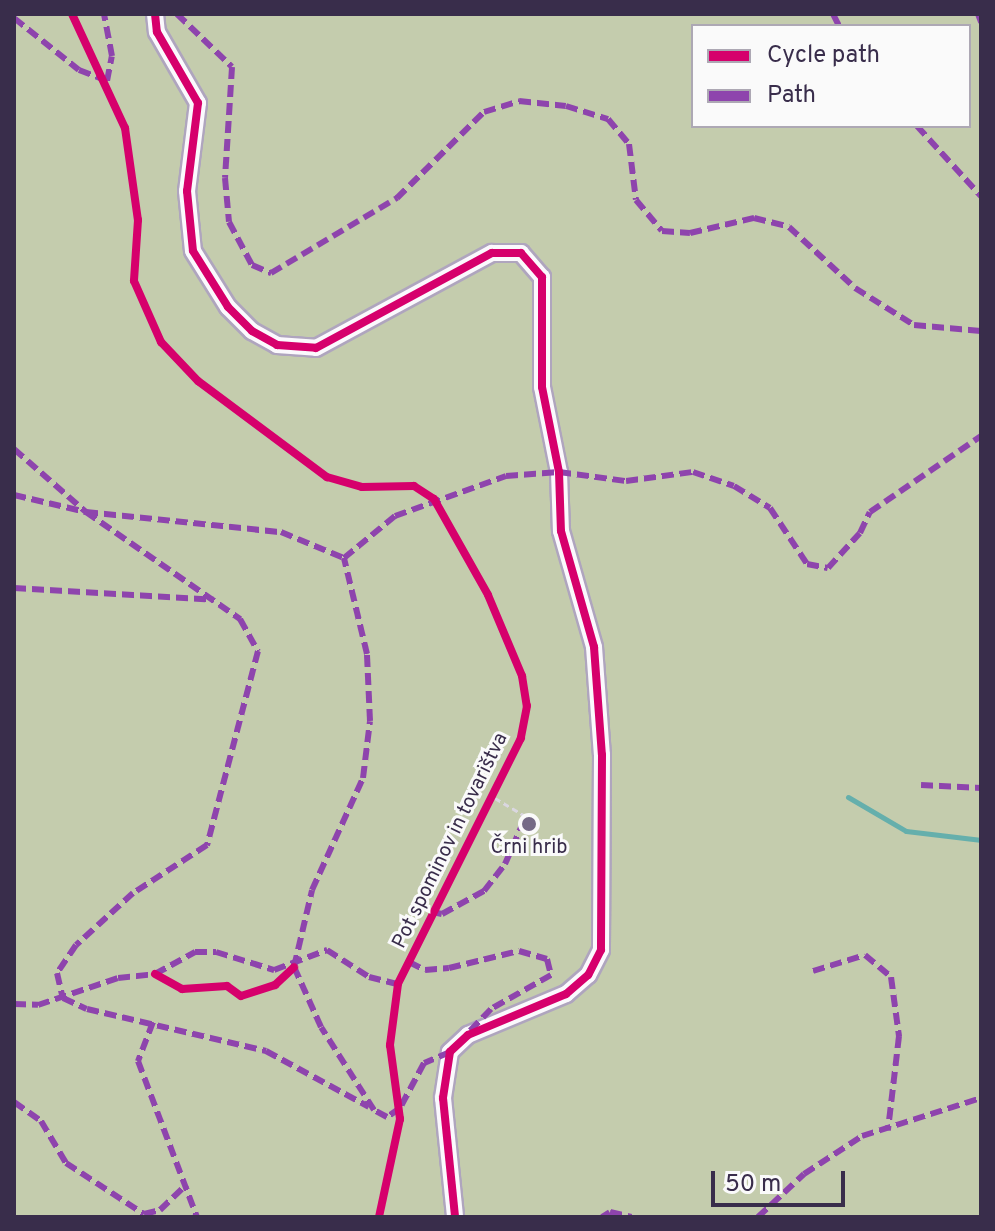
<!DOCTYPE html>
<html>
<head>
<meta charset="utf-8">
<style>
	body { margin:0 }
	#map { position:relative; width:995px; height:1231px; overflow:hidden; background:#e4daf4; font-family:Overpass,sans-serif }
	div>[style] { position:absolute }
	.green>* { inset:0; background:#c4ccad }
	.stream>* { height:5px; margin:-2.5px; padding:0 2.5px; transform-origin:2.5px; border-radius:2.5px; background:#65afac }
	.path>* { height:3px; margin-top:-1.5px; transform-origin:0; background:repeating-linear-gradient(90deg,#dad7e0 0 6px,transparent 0 10px) }
	.roads { filter:drop-shadow(2px 0 #afa5be) drop-shadow(-2px 0 #afa5be) drop-shadow(0 2px #afa5be) drop-shadow(0 -2px #afa5be) }
	.street>* { height:16px; margin:-8px; padding:0 8px; transform-origin:8px; border-radius:8px; background:#fbf9fd }
	.quiet>* { height:6px; margin-top:-3px; transform-origin:0; background:repeating-linear-gradient(90deg,#8e44ad 0 12px,transparent 0 18px) }
	.cycleway>* { height:8px; margin:-4px; padding:0 4px; transform-origin:4px; border-radius:4px; background:#d6006c }
	.dots>* { width:22px; height:22px; translate:-50% -50%; box-sizing:border-box; border:4px solid #fafafa; border-radius:50% }
	span { translate:-50% -50%; white-space:nowrap; text-align:center; line-height:1.15; -webkit-text-stroke:6px #fafafa; paint-order:stroke }
	.street-label { font-size:20px; color:#392d4b }
	.poi-label { font-size:20px; color:#392d4b }
	.frame { position:absolute; inset:0; border:16px solid #392d4b; pointer-events:none }
	.legend { position:absolute; left:691px; top:24px; width:280px; height:104px; box-sizing:border-box; background:#fafafa; border:2px solid #ada8b4; margin:0; padding:10px 14px; list-style:none; font-size:24px; color:#392d4b }
	.legend li { display:flex; align-items:center; gap:16px; height:40px }
	.legend b { width:40px; border:2px solid #ada8b4 }
	.scale { position:absolute; left:711px; top:1171px; width:134px; height:36px; box-sizing:border-box; border:4px solid #392d4b; border-top:0; padding-left:10px; font-size:24px; line-height:28px; white-space:nowrap; color:#392d4b; -webkit-text-stroke:6px #fafafa; paint-order:stroke }
</style>
</head>
<body>
<div id="map">
	<div class="green">
		<div style="clip-path:polygon(evenodd,14px 14px,981px 14px,981px 1217px,14px 1217px,14px 14px,693px 26px,969px 26px,969px 126px,693px 126px,693px 26px)"></div>
	</div>
	<div class="stream">
		<div style="left:848px;top:797px;width:67px;rotate:30.4deg"></div>
		<div style="left:906px;top:831px;width:76px;rotate:6.8deg"></div>
	</div>
	<div class="path">
		<div style="left:72px;top:14px;width:126px;rotate:65.1deg"></div>
		<div style="left:125px;top:128px;width:93px;rotate:82deg"></div>
		<div style="left:138px;top:220px;width:61px;rotate:93.8deg"></div>
		<div style="left:134px;top:281px;width:67px;rotate:66.1deg"></div>
		<div style="left:161px;top:342px;width:54px;rotate:46.5deg"></div>
		<div style="left:198px;top:381px;width:161px;rotate:36.7deg"></div>
		<div style="left:327px;top:477px;width:36px;rotate:16deg"></div>
		<div style="left:362px;top:487px;width:52px;rotate:-1.1deg"></div>
		<div style="left:414px;top:486px;width:24px;rotate:33deg"></div>
		<div style="left:434px;top:499px;width:110px;rotate:60.6deg"></div>
		<div style="left:488px;top:595px;width:88px;rotate:67.2deg"></div>
		<div style="left:522px;top:676px;width:30px;rotate:81deg"></div>
		<div style="left:527px;top:706px;width:33px;rotate:101deg"></div>
		<div style="left:521px;top:738px;width:275px;rotate:116.6deg"></div>
		<div style="left:398px;top:984px;width:62px;rotate:97.5deg"></div>
		<div style="left:390px;top:1045px;width:75px;rotate:82.3deg"></div>
		<div style="left:400px;top:1119px;width:100px;rotate:102.1deg"></div>
		<div style="left:495px;top:798px;width:43px;rotate:30.7deg"></div>
	</div>
	<div class="roads">
		<div class="street">
			<div style="left:155px;top:14px;width:18px;rotate:84deg"></div>
			<div style="left:157px;top:32px;width:82px;rotate:60deg"></div>
			<div style="left:198px;top:103px;width:89px;rotate:97.1deg"></div>
			<div style="left:187px;top:191px;width:60px;rotate:84.3deg"></div>
			<div style="left:193px;top:251px;width:66px;rotate:58deg"></div>
			<div style="left:228px;top:307px;width:34px;rotate:45deg"></div>
			<div style="left:252px;top:331px;width:29px;rotate:29deg"></div>
			<div style="left:277px;top:345px;width:39px;rotate:4deg"></div>
			<div style="left:316px;top:348px;width:200px;rotate:-28.4deg"></div>
			<div style="left:492px;top:253px;width:29px"></div>
			<div style="left:521px;top:253px;width:32px;rotate:49deg"></div>
			<div style="left:542px;top:277px;width:110px;rotate:90deg"></div>
			<div style="left:542px;top:387px;width:87px;rotate:78.7deg"></div>
			<div style="left:559px;top:472px;width:59px;rotate:88.1deg"></div>
			<div style="left:561px;top:531px;width:121px;rotate:74.1deg"></div>
			<div style="left:594px;top:647px;width:108px;rotate:85.8deg"></div>
			<div style="left:602px;top:755px;width:195px;rotate:90.3deg"></div>
			<div style="left:601px;top:950px;width:28px;rotate:117deg"></div>
			<div style="left:588px;top:975px;width:29px;rotate:139deg"></div>
			<div style="left:566px;top:994px;width:106px;rotate:157.3deg"></div>
			<div style="left:468px;top:1035px;width:25px;rotate:137deg"></div>
			<div style="left:450px;top:1052px;width:47px;rotate:98.7deg"></div>
			<div style="left:443px;top:1098px;width:120px;rotate:84.2deg"></div>
		</div>
	</div>
	<div class="quiet">
		<div style="left:177px;top:14px;width:76px;rotate:43.9deg"></div>
		<div style="left:232px;top:67px;width:111px;rotate:93.6deg"></div>
		<div style="left:225px;top:178px;width:44px;rotate:84.8deg"></div>
		<div style="left:229px;top:222px;width:49px;rotate:61.9deg"></div>
		<div style="left:252px;top:265px;width:21px;rotate:23deg"></div>
		<div style="left:271px;top:273px;width:147px;rotate:-30.8deg"></div>
		<div style="left:397px;top:198px;width:122px;rotate:-44.7deg"></div>
		<div style="left:484px;top:112px;width:37px;rotate:-17deg"></div>
		<div style="left:519px;top:101px;width:47px;rotate:6.1deg"></div>
		<div style="left:566px;top:106px;width:44px;rotate:17.2deg"></div>
		<div style="left:608px;top:119px;width:33px;rotate:50deg"></div>
		<div style="left:629px;top:144px;width:56px;rotate:82.9deg"></div>
		<div style="left:636px;top:200px;width:40px;rotate:50deg"></div>
		<div style="left:662px;top:231px;width:28px;rotate:4deg"></div>
		<div style="left:690px;top:233px;width:66px;rotate:-13.2deg"></div>
		<div style="left:754px;top:218px;width:36px;rotate:14deg"></div>
		<div style="left:789px;top:227px;width:90px;rotate:42.7deg"></div>
		<div style="left:855px;top:288px;width:70px;rotate:32.1deg"></div>
		<div style="left:914px;top:325px;width:67px;rotate:5.1deg"></div>
		<div style="left:833px;top:14px;width:13px;rotate:63deg"></div>
		<div style="left:978px;top:14px;width:9px;rotate:69deg"></div>
		<div style="left:14px;top:18px;width:83px;rotate:38.7deg"></div>
		<div style="left:79px;top:70px;width:30px;rotate:21deg"></div>
		<div style="left:107px;top:81px;width:25px;rotate:-79deg"></div>
		<div style="left:112px;top:56px;width:43px;rotate:-100.8deg"></div>
		<div style="left:917px;top:126px;width:95px;rotate:47.6deg"></div>
		<div style="left:14px;top:449px;width:96px;rotate:41.2deg"></div>
		<div style="left:86px;top:512px;width:188px;rotate:34.8deg"></div>
		<div style="left:240px;top:619px;width:37px;rotate:61deg"></div>
		<div style="left:258px;top:651px;width:201px;rotate:104.7deg"></div>
		<div style="left:207px;top:845px;width:88px;rotate:147deg"></div>
		<div style="left:133px;top:893px;width:77px;rotate:137.6deg"></div>
		<div style="left:76px;top:945px;width:34px;rotate:124deg"></div>
		<div style="left:57px;top:973px;width:26px;rotate:77deg"></div>
		<div style="left:63px;top:998px;width:26px;rotate:25deg"></div>
		<div style="left:87px;top:1009px;width:184px;rotate:13.2deg"></div>
		<div style="left:266px;top:1051px;width:117px;rotate:28.5deg"></div>
		<div style="left:14px;top:495px;width:74px;rotate:13.3deg"></div>
		<div style="left:86px;top:512px;width:196px;rotate:5.9deg"></div>
		<div style="left:281px;top:532px;width:68px;rotate:22.4deg"></div>
		<div style="left:14px;top:588px;width:200px;rotate:3.4deg"></div>
		<div style="left:921px;top:785px;width:60px;rotate:2.9deg"></div>
		<div style="left:433px;top:912px;width:9px;rotate:13deg"></div>
		<div style="left:442px;top:914px;width:48px;rotate:-28.7deg"></div>
		<div style="left:484px;top:891px;width:34px;rotate:-52deg"></div>
		<div style="left:505px;top:864px;width:52px;rotate:-66.4deg"></div>
		<div style="left:409px;top:962px;width:18px;rotate:27deg"></div>
		<div style="left:425px;top:970px;width:24px;rotate:-5deg"></div>
		<div style="left:449px;top:968px;width:72px;rotate:-13.7deg"></div>
		<div style="left:519px;top:951px;width:29px;rotate:16deg"></div>
		<div style="left:547px;top:959px;width:16px;rotate:76deg"></div>
		<div style="left:551px;top:975px;width:69px;rotate:150.5deg"></div>
		<div style="left:491px;top:1009px;width:30px;rotate:134deg"></div>
		<div style="left:813px;top:971px;width:54px;rotate:-17.1deg"></div>
		<div style="left:865px;top:955px;width:34px;rotate:40deg"></div>
		<div style="left:891px;top:977px;width:60px;rotate:82.3deg"></div>
		<div style="left:899px;top:1036px;width:95px;rotate:96.7deg"></div>
		<div style="left:14px;top:1004px;width:24px;rotate:2deg"></div>
		<div style="left:38px;top:1005px;width:84px;rotate:-18.6deg"></div>
		<div style="left:118px;top:978px;width:37px;rotate:-6deg"></div>
		<div style="left:155px;top:974px;width:46px;rotate:-28.8deg"></div>
		<div style="left:195px;top:952px;width:21px"></div>
		<div style="left:216px;top:952px;width:61px;rotate:17.2deg"></div>
		<div style="left:274px;top:970px;width:57px;rotate:-20.7deg"></div>
		<div style="left:327px;top:950px;width:50px;rotate:32.7deg"></div>
		<div style="left:369px;top:977px;width:30px;rotate:14deg"></div>
		<div style="left:153px;top:1022px;width:42px;rotate:111deg"></div>
		<div style="left:138px;top:1061px;width:167px;rotate:69.3deg"></div>
		<div style="left:450px;top:1052px;width:28px;rotate:157deg"></div>
		<div style="left:424px;top:1063px;width:51px;rotate:118.1deg"></div>
		<div style="left:400px;top:1108px;width:16px;rotate:145deg"></div>
		<div style="left:387px;top:1117px;width:15px;rotate:-152deg"></div>
		<div style="left:374px;top:1110px;width:98px;rotate:-122.6deg"></div>
		<div style="left:321px;top:1027px;width:66px;rotate:-114.2deg"></div>
		<div style="left:294px;top:967px;width:79px;rotate:-76.8deg"></div>
		<div style="left:312px;top:890px;width:123px;rotate:-65.5deg"></div>
		<div style="left:363px;top:778px;width:57px;rotate:-83deg"></div>
		<div style="left:370px;top:721px;width:67px;rotate:-92.6deg"></div>
		<div style="left:367px;top:654px;width:99px;rotate:-103.5deg"></div>
		<div style="left:344px;top:558px;width:66px;rotate:-39.5deg"></div>
		<div style="left:395px;top:516px;width:118px;rotate:-19.8deg"></div>
		<div style="left:506px;top:476px;width:53px;rotate:-4.3deg"></div>
		<div style="left:559px;top:472px;width:68px;rotate:7.7deg"></div>
		<div style="left:626px;top:481px;width:68px;rotate:-7.7deg"></div>
		<div style="left:693px;top:472px;width:43px;rotate:18.9deg"></div>
		<div style="left:734px;top:486px;width:42px;rotate:31.4deg"></div>
		<div style="left:770px;top:508px;width:67px;rotate:56.5deg"></div>
		<div style="left:807px;top:564px;width:21px;rotate:11deg"></div>
		<div style="left:828px;top:568px;width:47px;rotate:-47.6deg"></div>
		<div style="left:860px;top:533px;width:23px;rotate:-65deg"></div>
		<div style="left:870px;top:512px;width:135px;rotate:-34.4deg"></div>
		<div style="left:14px;top:1102px;width:33px;rotate:35deg"></div>
		<div style="left:41px;top:1121px;width:49px;rotate:59.2deg"></div>
		<div style="left:66px;top:1163px;width:93px;rotate:33.2deg"></div>
		<div style="left:144px;top:1214px;width:16px;rotate:-14deg"></div>
		<div style="left:160px;top:1210px;width:37px;rotate:-44deg"></div>
		<div style="left:602px;top:1217px;width:9px;rotate:-32deg"></div>
		<div style="left:610px;top:1212px;width:22px;rotate:13deg"></div>
		<div style="left:758px;top:1217px;width:63px;rotate:-43.1deg"></div>
		<div style="left:804px;top:1174px;width:69px;rotate:-33.2deg"></div>
		<div style="left:862px;top:1136px;width:125px;rotate:-17.7deg"></div>
	</div>
	<div class="cycleway">
		<div style="left:72px;top:14px;width:126px;rotate:65.1deg"></div>
		<div style="left:125px;top:128px;width:93px;rotate:82deg"></div>
		<div style="left:138px;top:220px;width:61px;rotate:93.8deg"></div>
		<div style="left:134px;top:281px;width:67px;rotate:66.1deg"></div>
		<div style="left:161px;top:342px;width:54px;rotate:46.5deg"></div>
		<div style="left:198px;top:381px;width:161px;rotate:36.7deg"></div>
		<div style="left:327px;top:477px;width:36px;rotate:16deg"></div>
		<div style="left:362px;top:487px;width:52px;rotate:-1.1deg"></div>
		<div style="left:414px;top:486px;width:24px;rotate:33deg"></div>
		<div style="left:434px;top:499px;width:110px;rotate:60.6deg"></div>
		<div style="left:488px;top:595px;width:88px;rotate:67.2deg"></div>
		<div style="left:522px;top:676px;width:30px;rotate:81deg"></div>
		<div style="left:527px;top:706px;width:33px;rotate:101deg"></div>
		<div style="left:521px;top:738px;width:275px;rotate:116.6deg"></div>
		<div style="left:398px;top:984px;width:62px;rotate:97.5deg"></div>
		<div style="left:390px;top:1045px;width:75px;rotate:82.3deg"></div>
		<div style="left:400px;top:1119px;width:100px;rotate:102.1deg"></div>
		<div style="left:155px;top:14px;width:18px;rotate:84deg"></div>
		<div style="left:157px;top:32px;width:82px;rotate:60deg"></div>
		<div style="left:198px;top:103px;width:89px;rotate:97.1deg"></div>
		<div style="left:187px;top:191px;width:60px;rotate:84.3deg"></div>
		<div style="left:193px;top:251px;width:66px;rotate:58deg"></div>
		<div style="left:228px;top:307px;width:34px;rotate:45deg"></div>
		<div style="left:252px;top:331px;width:29px;rotate:29deg"></div>
		<div style="left:277px;top:345px;width:39px;rotate:4deg"></div>
		<div style="left:316px;top:348px;width:200px;rotate:-28.4deg"></div>
		<div style="left:492px;top:253px;width:29px"></div>
		<div style="left:521px;top:253px;width:32px;rotate:49deg"></div>
		<div style="left:542px;top:277px;width:110px;rotate:90deg"></div>
		<div style="left:542px;top:387px;width:87px;rotate:78.7deg"></div>
		<div style="left:559px;top:472px;width:59px;rotate:88.1deg"></div>
		<div style="left:561px;top:531px;width:121px;rotate:74.1deg"></div>
		<div style="left:594px;top:647px;width:108px;rotate:85.8deg"></div>
		<div style="left:602px;top:755px;width:195px;rotate:90.3deg"></div>
		<div style="left:601px;top:950px;width:28px;rotate:117deg"></div>
		<div style="left:588px;top:975px;width:29px;rotate:139deg"></div>
		<div style="left:566px;top:994px;width:106px;rotate:157.3deg"></div>
		<div style="left:468px;top:1035px;width:25px;rotate:137deg"></div>
		<div style="left:450px;top:1052px;width:47px;rotate:98.7deg"></div>
		<div style="left:443px;top:1098px;width:120px;rotate:84.2deg"></div>
		<div style="left:155px;top:974px;width:31px;rotate:29deg"></div>
		<div style="left:182px;top:989px;width:45px;rotate:-3.8deg"></div>
		<div style="left:227px;top:986px;width:17px;rotate:36deg"></div>
		<div style="left:241px;top:996px;width:36px;rotate:-18deg"></div>
		<div style="left:275px;top:985px;width:26px;rotate:-43deg"></div>
	</div>
	<div class="dots">
		<div style="left:529px;top:824px;background:#756a86"></div>
	</div>
	<div class="street-label">
		<span style="left:451px;top:841px;rotate:-64deg">Pot spominov in tovarištva</span>
	</div>
	<div class="poi-label">
		<span style="left:529px;top:848px">Črni hrib</span>
	</div>
	<div class="frame"></div>
	<ul class="legend">
	<li><b style="height:10px;background:#d6006c"></b>Cycle path</li>
	<li><b style="height:10px;background:#8e44ad"></b>Path</li>
	</ul>
	<div class="scale">50 m</div>
</div>
</body>
</html>
